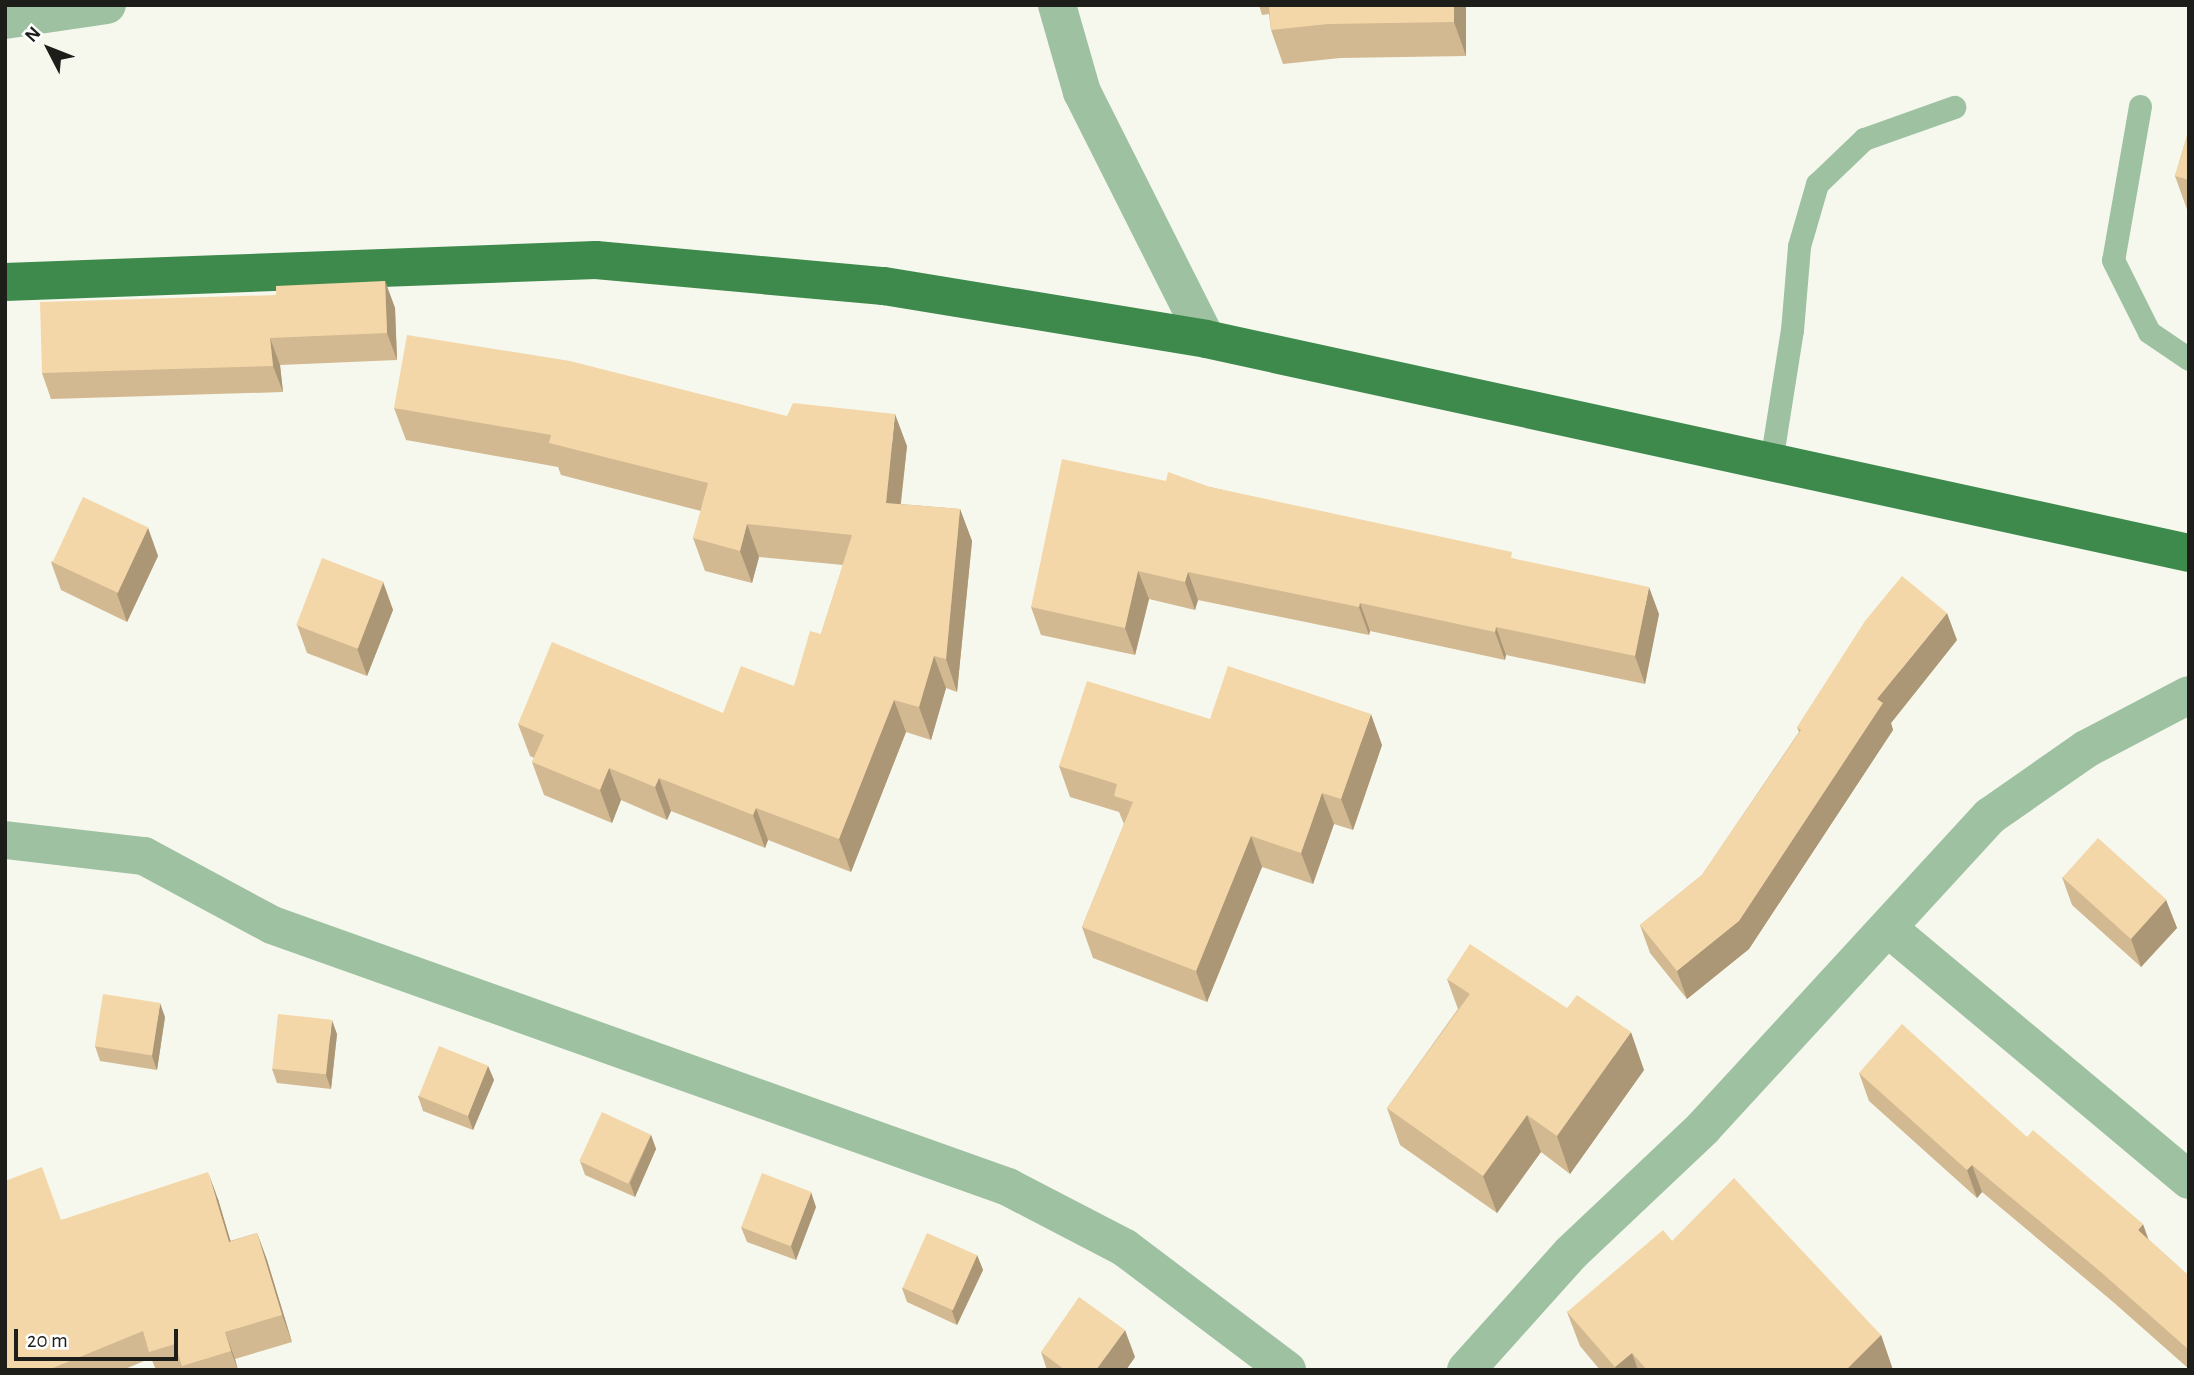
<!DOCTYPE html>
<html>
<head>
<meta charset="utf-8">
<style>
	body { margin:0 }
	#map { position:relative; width:2194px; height:1375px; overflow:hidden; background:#f6f8ed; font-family:"Alegreya Sans",sans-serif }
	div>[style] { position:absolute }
	.service>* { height:23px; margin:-11.5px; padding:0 11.5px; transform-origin:11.5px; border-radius:11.5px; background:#9ec1a2 }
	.minor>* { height:38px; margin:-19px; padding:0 19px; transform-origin:19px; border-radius:19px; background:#9ec1a2 }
	.trunk>* { height:38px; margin:-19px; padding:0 19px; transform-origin:19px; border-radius:19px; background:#3e8a4d }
	.wall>* { inset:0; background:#d2b991 }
	.shaded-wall>* { inset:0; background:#ab9676 }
	.building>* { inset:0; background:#f4d7a9; transform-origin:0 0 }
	span { translate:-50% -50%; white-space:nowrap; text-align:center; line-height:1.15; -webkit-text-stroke:5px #fff; paint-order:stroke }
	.frame { position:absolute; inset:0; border:7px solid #1d1d19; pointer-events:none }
	.north { position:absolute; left:14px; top:14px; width:70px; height:70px; -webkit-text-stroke:5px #fff; paint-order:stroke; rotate:312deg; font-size:19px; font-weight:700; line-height:28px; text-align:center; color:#1d1d19 }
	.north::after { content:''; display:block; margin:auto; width:24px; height:32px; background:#1d1d19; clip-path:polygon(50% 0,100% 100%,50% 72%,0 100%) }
	.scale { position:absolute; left:14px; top:1329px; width:164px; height:32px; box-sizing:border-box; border:4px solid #1d1d19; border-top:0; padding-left:9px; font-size:21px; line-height:24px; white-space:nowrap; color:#1d1d19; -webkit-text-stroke:5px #fff; paint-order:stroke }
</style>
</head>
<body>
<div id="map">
	<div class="service">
		<div style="left:2140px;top:106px;width:156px;rotate:99.9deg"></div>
		<div style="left:2113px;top:260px;width:80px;rotate:63.4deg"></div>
		<div style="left:2149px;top:332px;width:48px;rotate:34deg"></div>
		<div style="left:1771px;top:462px;width:134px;rotate:-81deg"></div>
		<div style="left:1792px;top:330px;width:84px;rotate:-85.2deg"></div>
		<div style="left:1799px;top:246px;width:65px;rotate:-73.8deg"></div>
		<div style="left:1817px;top:184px;width:65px;rotate:-43.8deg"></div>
		<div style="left:1864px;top:139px;width:96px;rotate:-19.6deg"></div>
	</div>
	<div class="minor">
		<div style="left:1057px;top:5px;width:91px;rotate:74deg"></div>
		<div style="left:1082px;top:92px;width:276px;rotate:63.3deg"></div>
		<div style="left:5px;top:20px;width:103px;rotate:-8.4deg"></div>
		<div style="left:5px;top:840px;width:140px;rotate:6.6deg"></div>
		<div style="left:144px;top:856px;width:145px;rotate:28.3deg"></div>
		<div style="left:272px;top:925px;width:781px;rotate:19.59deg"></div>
		<div style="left:1008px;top:1187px;width:132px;rotate:27.5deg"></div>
		<div style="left:1125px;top:1248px;width:203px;rotate:37deg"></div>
		<div style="left:1889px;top:929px;width:391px;rotate:39.9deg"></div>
		<div style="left:1466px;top:1370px;width:157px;rotate:-48.1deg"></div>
		<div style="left:1571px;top:1253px;width:182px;rotate:-43.4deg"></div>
		<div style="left:1703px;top:1128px;width:424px;rotate:-47.4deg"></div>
		<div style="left:1990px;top:816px;width:117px;rotate:-34.9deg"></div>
		<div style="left:2086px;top:749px;width:116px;rotate:-27.7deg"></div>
	</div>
	<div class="trunk">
		<div style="left:5px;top:282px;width:591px;rotate:-2.13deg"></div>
		<div style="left:596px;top:260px;width:289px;rotate:5.2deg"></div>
		<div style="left:884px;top:286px;width:326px;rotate:9.3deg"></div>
		<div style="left:1206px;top:339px;width:1006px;rotate:12.28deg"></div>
	</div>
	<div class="wall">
		<div style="clip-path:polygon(1259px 5px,1466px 5px,1466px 56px,1340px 58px,1283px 64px,1271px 30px,1269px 14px,1262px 15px)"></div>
		<div style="clip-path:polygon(2189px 129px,2189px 215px,2175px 176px)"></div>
		<div style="clip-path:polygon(385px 281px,395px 308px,397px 360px,280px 365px,283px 392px,51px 399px,42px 373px,276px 295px)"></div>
		<div style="clip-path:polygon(394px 408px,907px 446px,901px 504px,960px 509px,972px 541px,957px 692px,946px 688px,931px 740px,906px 732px,851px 872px,768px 840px,765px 848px,671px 811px,667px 820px,621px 800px,612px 823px,544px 795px,532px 762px,534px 758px,530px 756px,518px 724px,723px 713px,794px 686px,821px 634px,843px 565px,759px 557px,752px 583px,705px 571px,693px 538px,701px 511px,561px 475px,558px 467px,406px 440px)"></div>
		<div style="clip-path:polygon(1166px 481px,1210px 487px,1515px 559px,1659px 614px,1645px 684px,1506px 655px,1505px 660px,1370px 631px,1369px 635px,1198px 600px,1195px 610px,1149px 599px,1135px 655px,1041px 635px,1031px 607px)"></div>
		<div style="clip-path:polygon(148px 528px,158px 556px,127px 622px,61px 590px,51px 562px)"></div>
		<div style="clip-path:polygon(383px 582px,393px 610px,367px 676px,307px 653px,297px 625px)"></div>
		<div style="clip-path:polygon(1957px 640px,1891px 723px,1893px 730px,1749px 949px,1687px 999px,1650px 953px,1640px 925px,1702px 875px,1799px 732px,1797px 727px)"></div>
		<div style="clip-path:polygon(1210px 719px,1382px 745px,1353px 830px,1334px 824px,1313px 884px,1262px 867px,1207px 1002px,1093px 958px,1082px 927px,1124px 824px,1119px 812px,1070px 797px,1059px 766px)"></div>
		<div style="clip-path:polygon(2062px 877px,2166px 900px,2177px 928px,2141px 967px,2072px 905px)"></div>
		<div style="clip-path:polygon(1447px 979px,1644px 1070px,1570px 1174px,1541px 1152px,1497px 1213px,1400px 1145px,1387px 1108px,1458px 1009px)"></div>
		<div style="clip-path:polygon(165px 1017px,157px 1070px,100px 1061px,95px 1046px)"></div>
		<div style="clip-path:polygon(337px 1034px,331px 1089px,277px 1083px,272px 1069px)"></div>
		<div style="clip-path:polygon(488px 1066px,494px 1080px,473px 1130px,423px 1111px,418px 1096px)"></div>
		<div style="clip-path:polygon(1859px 1073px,2027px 1137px,2148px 1239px,2189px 1276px,2189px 1369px,2112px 1301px,1982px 1192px,1977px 1198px,1869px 1101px)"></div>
		<div style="clip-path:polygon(651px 1135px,656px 1149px,635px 1197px,585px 1175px,580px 1161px)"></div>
		<div style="clip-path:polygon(218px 1199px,230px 1241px,257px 1233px,267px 1260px,292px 1342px,235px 1359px,238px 1370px,156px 1370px,151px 1358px,123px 1370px,5px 1370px,61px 1220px)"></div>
		<div style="clip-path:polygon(816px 1207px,796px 1260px,747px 1242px,741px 1227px)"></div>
		<div style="clip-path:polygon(1672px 1241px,1881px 1335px,1893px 1370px,1600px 1370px,1580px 1346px,1567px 1312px)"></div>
		<div style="clip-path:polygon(977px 1255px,983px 1270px,957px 1325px,907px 1302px,902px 1288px)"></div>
		<div style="clip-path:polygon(1041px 1352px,1135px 1357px,1126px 1370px,1047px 1370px)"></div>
	</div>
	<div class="shaded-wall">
		<div style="clip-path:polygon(1454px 5px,1466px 5px,1466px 56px,1454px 22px)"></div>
		<div style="clip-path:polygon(385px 281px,395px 308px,397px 360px,387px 333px)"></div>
		<div style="clip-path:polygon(270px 338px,280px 365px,283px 392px,273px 366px)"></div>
		<div style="clip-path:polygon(895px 414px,907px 446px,897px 535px,886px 503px)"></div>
		<div style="clip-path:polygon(960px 509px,972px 541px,957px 692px,946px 659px)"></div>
		<div style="clip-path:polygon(747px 524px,759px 557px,752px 583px,740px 551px)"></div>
		<div style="clip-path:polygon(148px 528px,158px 556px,127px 622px,117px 594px)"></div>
		<div style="clip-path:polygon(1138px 571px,1149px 599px,1135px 655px,1125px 628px)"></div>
		<div style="clip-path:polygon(1188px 572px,1198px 600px,1195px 610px,1185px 582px)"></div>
		<div style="clip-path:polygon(383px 582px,393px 610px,367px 676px,357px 648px)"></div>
		<div style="clip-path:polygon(1649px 587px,1659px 614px,1645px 684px,1635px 656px)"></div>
		<div style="clip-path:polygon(1360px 603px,1370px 631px,1369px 635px,1359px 607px)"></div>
		<div style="clip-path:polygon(1947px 613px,1957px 640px,1891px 723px,1893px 730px,1749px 949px,1687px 999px,1677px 971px,1877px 699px)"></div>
		<div style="clip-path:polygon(1496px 627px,1506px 655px,1505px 660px,1495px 632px)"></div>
		<div style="clip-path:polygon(934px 656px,946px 688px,931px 740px,919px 707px)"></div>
		<div style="clip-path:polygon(894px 700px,906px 732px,851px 872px,839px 839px)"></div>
		<div style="clip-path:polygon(1371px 714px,1382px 745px,1353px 830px,1341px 799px)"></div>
		<div style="clip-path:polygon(609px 768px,621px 800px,612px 823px,600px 790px)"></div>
		<div style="clip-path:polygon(659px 778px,671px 811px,667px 820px,655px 787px)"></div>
		<div style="clip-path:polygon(1322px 793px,1334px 824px,1313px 884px,1301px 853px)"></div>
		<div style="clip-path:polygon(756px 808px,768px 840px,765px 848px,753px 815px)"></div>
		<div style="clip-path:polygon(1251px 836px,1262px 867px,1207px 1002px,1196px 971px)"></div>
		<div style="clip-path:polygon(2166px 900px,2177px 928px,2141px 967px,2131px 939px)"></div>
		<div style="clip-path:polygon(160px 1003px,165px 1017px,157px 1070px,152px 1056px)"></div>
		<div style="clip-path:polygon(332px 1020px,337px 1034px,331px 1089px,326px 1075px)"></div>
		<div style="clip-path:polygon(1631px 1032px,1644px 1070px,1570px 1174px,1557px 1136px)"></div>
		<div style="clip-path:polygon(488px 1066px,494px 1080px,473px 1130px,468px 1116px)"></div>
		<div style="clip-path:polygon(1527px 1115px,1541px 1152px,1497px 1213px,1483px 1176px)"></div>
		<div style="clip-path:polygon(651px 1135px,656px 1149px,635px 1197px,630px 1183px)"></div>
		<div style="clip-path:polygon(1972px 1165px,1982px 1192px,1977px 1198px,1967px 1170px)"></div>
		<div style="clip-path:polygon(208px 1172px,218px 1199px,239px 1269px,229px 1242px)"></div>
		<div style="clip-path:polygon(811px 1192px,816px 1207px,796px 1260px,791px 1246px)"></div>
		<div style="clip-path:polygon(2143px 1224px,2153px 1252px,2138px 1230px)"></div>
		<div style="clip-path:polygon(257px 1233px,267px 1260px,292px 1342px,282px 1315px)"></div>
		<div style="clip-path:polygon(977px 1255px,983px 1270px,957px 1325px,952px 1311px)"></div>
		<div style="clip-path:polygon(1125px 1330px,1135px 1357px,1126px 1370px,1096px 1370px)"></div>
		<div style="clip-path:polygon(225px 1332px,235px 1359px,238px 1370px,231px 1351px)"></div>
		<div style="clip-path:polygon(1881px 1335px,1893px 1370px,1846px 1370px)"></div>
		<div style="clip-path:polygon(1632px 1353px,1638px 1370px,1616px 1370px,1615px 1367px)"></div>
	</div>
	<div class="building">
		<div style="clip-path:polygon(1269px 5px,1454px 5px,1454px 22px,1328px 24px,1271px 30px)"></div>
		<div style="clip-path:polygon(2189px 129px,2189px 180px,2175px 176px)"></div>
		<div style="clip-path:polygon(385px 281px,387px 333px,270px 338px,273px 366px,42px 373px,40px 302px,276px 295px,276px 286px)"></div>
		<div style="clip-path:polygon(407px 335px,570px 361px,787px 416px,793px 403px,895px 414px,886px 503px,960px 509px,946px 659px,934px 656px,919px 707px,894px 700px,839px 839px,756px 808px,753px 815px,659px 778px,655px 787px,609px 768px,600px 790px,532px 762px,544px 735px,518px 724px,552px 642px,723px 713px,741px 666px,794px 686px,810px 631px,821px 634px,852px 535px,747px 524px,740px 551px,693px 538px,708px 483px,549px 443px,551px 435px,394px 408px)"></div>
		<div style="clip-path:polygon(1062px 459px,1166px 481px,1168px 472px,1210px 487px,1512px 552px,1511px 558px,1649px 587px,1635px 656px,1496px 627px,1495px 632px,1360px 603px,1359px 607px,1188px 572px,1185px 582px,1138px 571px,1125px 628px,1031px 607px)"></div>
		<div style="left:83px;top:497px;width:72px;height:72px;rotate:25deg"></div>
		<div style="left:322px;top:558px;width:66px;height:72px;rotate:21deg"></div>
		<div style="clip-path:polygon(1902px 576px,1947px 613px,1877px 699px,1883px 703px,1739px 921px,1677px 971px,1640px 925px,1702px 875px,1801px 730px,1797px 727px,1865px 621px)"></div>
		<div style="clip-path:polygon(1228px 666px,1371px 714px,1341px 799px,1322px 793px,1301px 853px,1251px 836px,1196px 971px,1082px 927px,1133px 802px,1114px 796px,1117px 784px,1059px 766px,1087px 681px,1210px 719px)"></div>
		<div style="left:2098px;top:838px;width:92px;height:53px;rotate:42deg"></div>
		<div style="clip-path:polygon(1470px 944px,1567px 1008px,1577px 995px,1631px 1032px,1557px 1136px,1527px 1115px,1483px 1176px,1387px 1108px,1470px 994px,1447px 979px)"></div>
		<div style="left:103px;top:994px;width:58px;height:53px;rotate:9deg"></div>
		<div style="left:278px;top:1014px;width:54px;height:55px;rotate:6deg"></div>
		<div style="clip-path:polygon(1902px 1024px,2027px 1137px,2033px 1130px,2143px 1224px,2138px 1230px,2189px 1276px,2189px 1350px,2102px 1273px,1972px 1165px,1967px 1170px,1859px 1073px)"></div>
		<div style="left:439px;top:1046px;width:53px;height:54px;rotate:22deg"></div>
		<div style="left:602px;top:1112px;width:54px;height:54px;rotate:25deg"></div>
		<div style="clip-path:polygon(42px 1167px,61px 1220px,208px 1172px,229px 1242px,257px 1233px,282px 1315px,225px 1332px,231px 1351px,182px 1366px,175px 1344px,149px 1352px,143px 1331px,48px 1370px,5px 1370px,5px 1181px)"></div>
		<div style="left:762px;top:1173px;width:53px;height:58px;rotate:21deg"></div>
		<div style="clip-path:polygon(1734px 1178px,1881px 1335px,1846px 1370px,1647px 1370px,1632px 1353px,1615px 1367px,1567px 1312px,1663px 1230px,1672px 1241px)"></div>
		<div style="left:927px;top:1233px;width:55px;height:60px;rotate:24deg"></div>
		<div style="clip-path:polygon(1079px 1297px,1125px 1330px,1096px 1370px,1065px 1370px,1041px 1352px)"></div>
	</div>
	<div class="frame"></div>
	<div class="north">N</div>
	<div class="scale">20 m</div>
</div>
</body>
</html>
